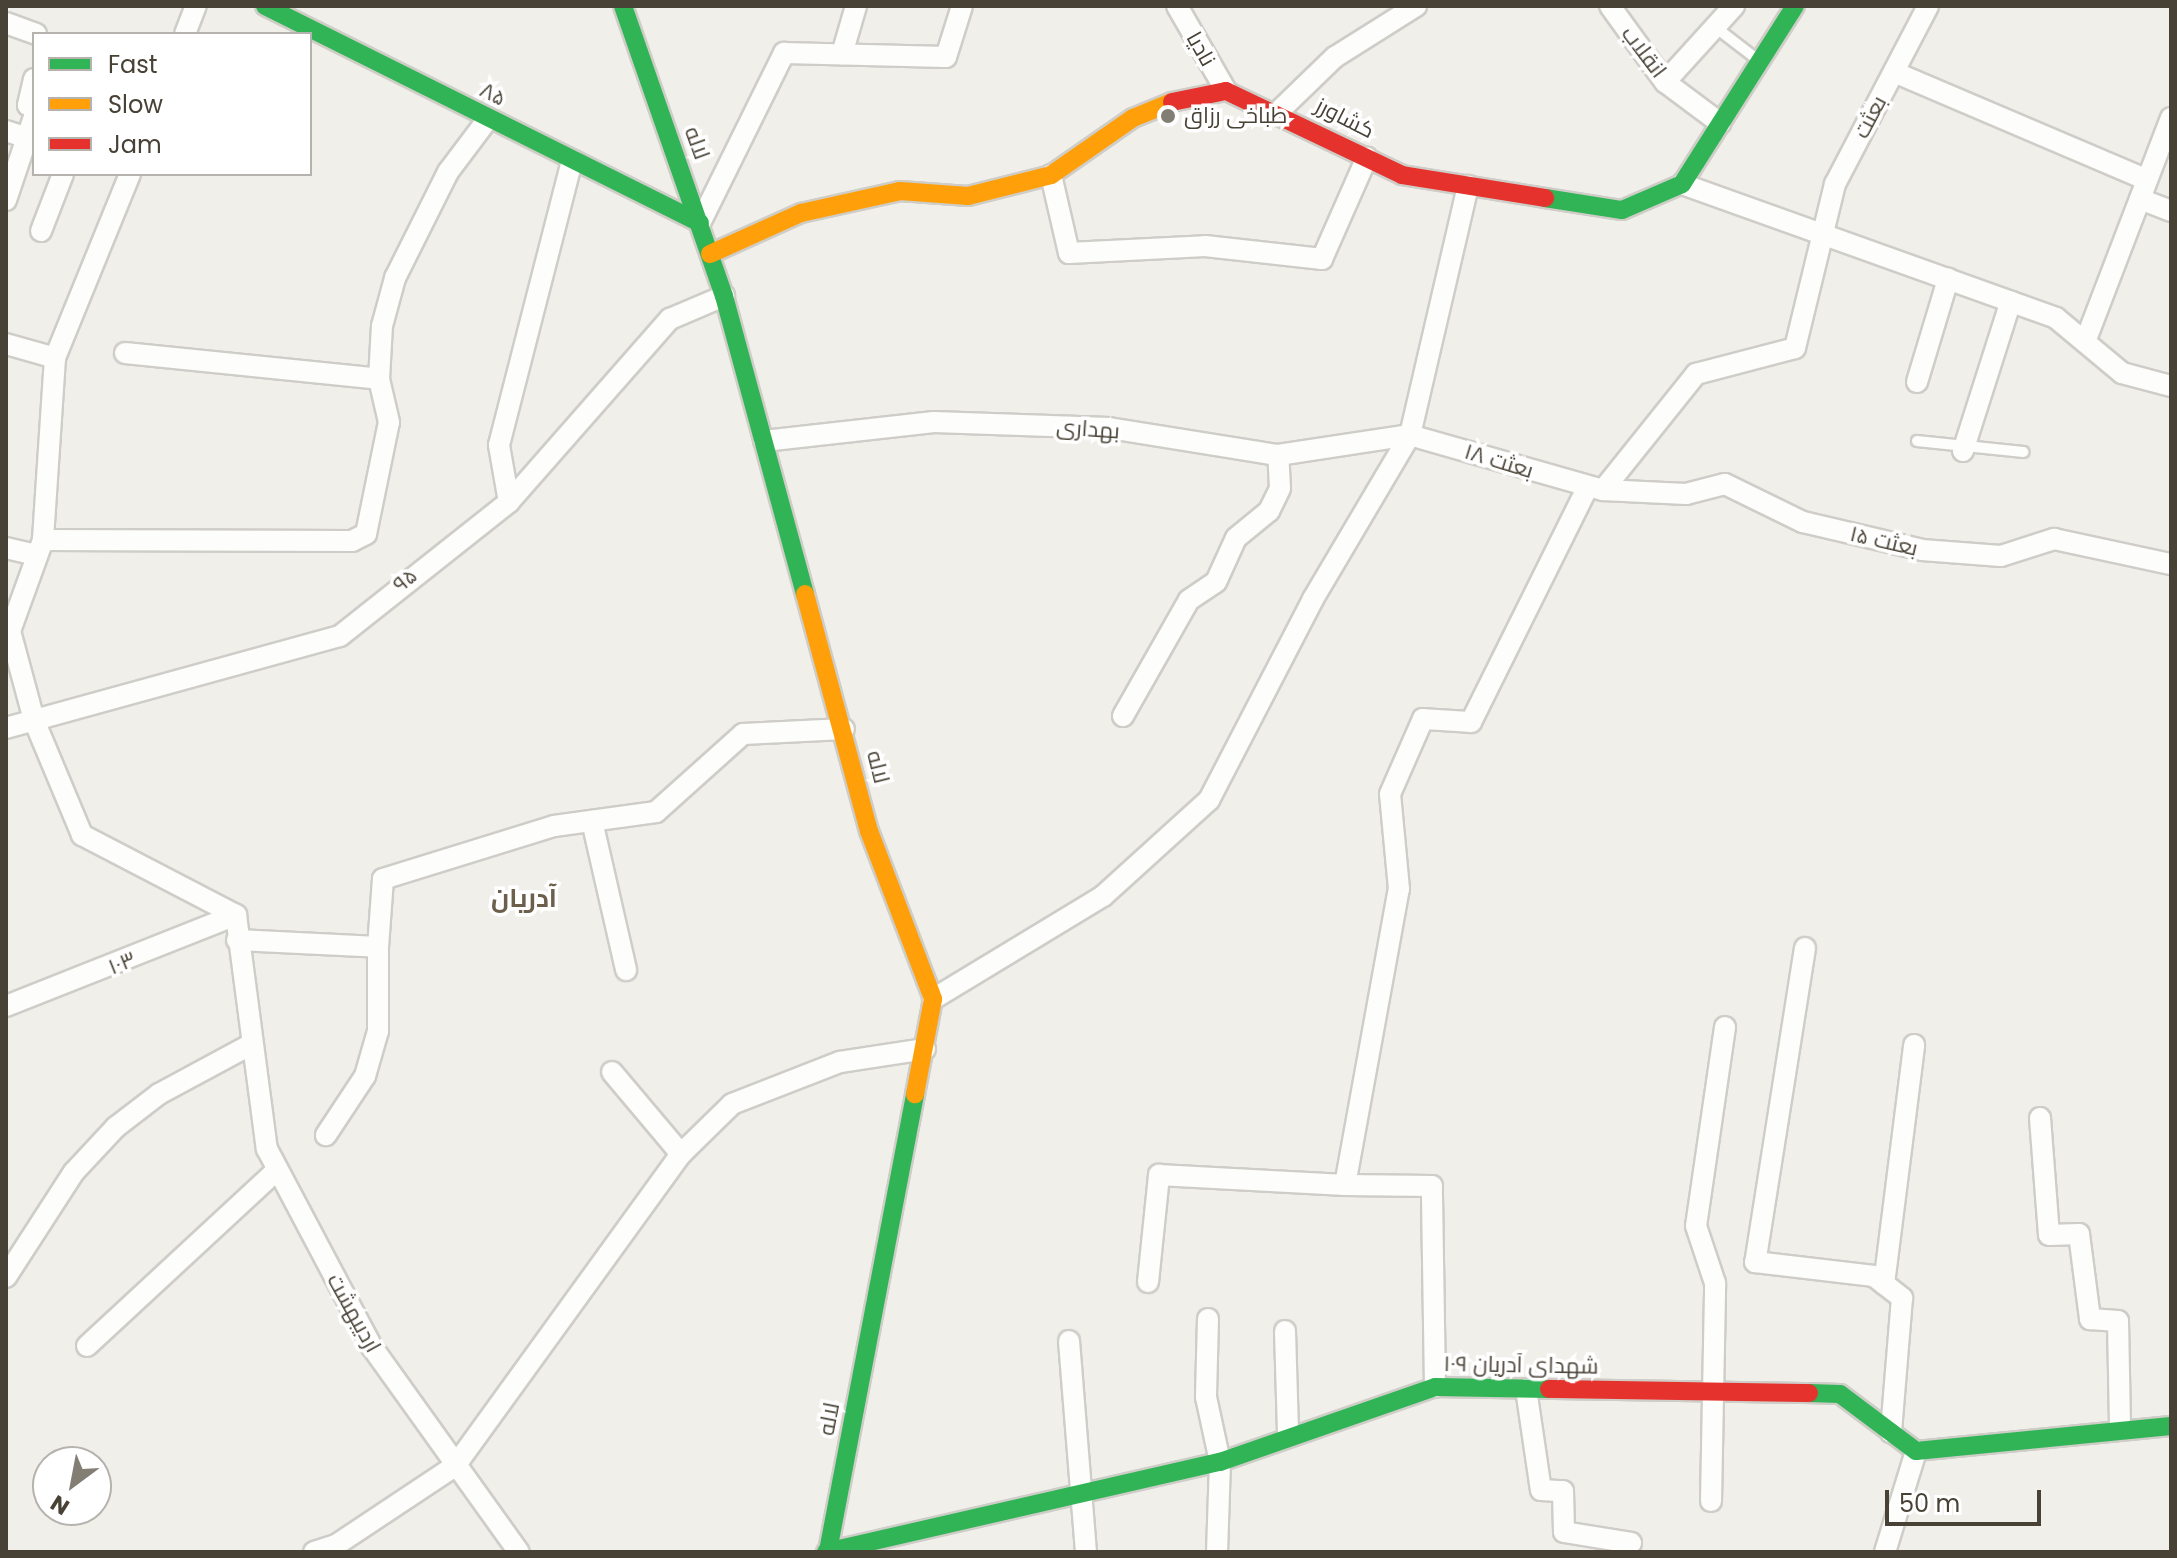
<!DOCTYPE html>
<html>
<head>
<meta charset="utf-8">
<style>
	body { margin:0 }
	#map { position:relative; width:2177px; height:1558px; overflow:hidden; background:#f1efea; font-family:Poppins,Cairo,sans-serif }
	div>[style] { position:absolute }
	.roads { filter:drop-shadow(2px 0 #cfcdc8) drop-shadow(-2px 0 #cfcdc8) drop-shadow(0 2px #cfcdc8) drop-shadow(0 -2px #cfcdc8) }
	.lane>* { height:10px; margin:-5px; padding:0 5px; transform-origin:5px; border-radius:5px; background:#fdfdfc }
	.street>* { height:20px; margin:-10px; padding:0 10px; transform-origin:10px; border-radius:10px; background:#fdfdfc }
	.fast>* { height:18px; margin:-9px; padding:0 9px; transform-origin:9px; border-radius:9px; background:#30b455 }
	.slow>* { height:18px; margin:-9px; padding:0 9px; transform-origin:9px; border-radius:9px; background:#ff9f0a }
	.jam>* { height:18px; margin:-9px; padding:0 9px; transform-origin:9px; border-radius:9px; background:#e5322d }
	.dots>* { width:22px; height:22px; translate:-50% -50%; box-sizing:border-box; border:4px solid #fff; border-radius:50% }
	span { translate:-50% -50%; white-space:nowrap; text-align:center; line-height:1.15; -webkit-text-stroke:7px #fff; paint-order:stroke }
	.street-label { font-size:22px; color:#484135 }
	.poi-label { font-size:22px; color:#484135 }
	.left { translate:0 -50%; text-align:left }
	.quarter-label { font-size:26px; color:#6c5f4c; font-weight:700 }
	.frame { position:absolute; inset:0; border:8px solid #484135; pointer-events:none }
	.legend { position:absolute; left:32px; top:32px; width:280px; height:144px; box-sizing:border-box; background:#fff; border:2px solid #b6b3ae; margin:0; padding:10px 14px; list-style:none; font-size:24px; color:#484135 }
	.legend li { display:flex; align-items:center; gap:16px; height:40px }
	.legend b { width:40px; border:2px solid #b6b3ae }
	.north { position:absolute; left:32px; top:1446px; width:80px; height:80px; box-sizing:border-box; background:#fff; border:2px solid #b6b3ae; border-radius:50%; rotate:212deg; font-size:22px; font-weight:700; line-height:32px; text-align:center; color:#484135 }
	.north::after { content:''; display:block; margin:auto; width:28px; height:36px; background:#837e74; clip-path:polygon(50% 0,100% 100%,50% 72%,0 100%) }
	.scale { position:absolute; left:1885px; top:1490px; width:156px; height:36px; box-sizing:border-box; border:4px solid #484135; border-top:0; padding-left:10px; font-size:24px; line-height:28px; white-space:nowrap; color:#484135; -webkit-text-stroke:6px #fff; paint-order:stroke }
</style>
</head>
<body>
<div id="map">
	<div class="roads">
		<div class="lane">
			<div style="left:1719px;top:30px;width:49px;rotate:37.6deg"></div>
			<div style="left:1917px;top:441px;width:107px;rotate:5.9deg"></div>
		</div>
		<div class="street">
			<div style="left:1177px;top:6px;width:98px;rotate:60deg"></div>
			<div style="left:1610px;top:6px;width:94px;rotate:54.1deg"></div>
			<div style="left:1665px;top:82px;width:69px;rotate:36.7deg"></div>
			<div style="left:6px;top:23px;width:32px;rotate:20deg"></div>
			<div style="left:185px;top:34px;width:30px;rotate:-69deg"></div>
			<div style="left:842px;top:54px;width:50px;rotate:-73.7deg"></div>
			<div style="left:1894px;top:72px;width:275px;rotate:23.1deg"></div>
			<div style="left:34px;top:79px;width:27px;rotate:103deg"></div>
			<div style="left:28px;top:105px;width:6px;rotate:18deg"></div>
			<div style="left:1665px;top:82px;width:103px;rotate:-47.8deg"></div>
			<div style="left:1279px;top:111px;width:78px;rotate:-44deg"></div>
			<div style="left:1335px;top:57px;width:96px;rotate:-32.2deg"></div>
			<div style="left:6px;top:131px;width:22px;rotate:18deg"></div>
			<div style="left:130px;top:174px;width:199px;rotate:112.2deg"></div>
			<div style="left:55px;top:358px;width:182px;rotate:93.8deg"></div>
			<div style="left:43px;top:540px;width:97px;rotate:109.9deg"></div>
			<div style="left:10px;top:631px;width:92px;rotate:74.9deg"></div>
			<div style="left:34px;top:720px;width:125px;rotate:67.3deg"></div>
			<div style="left:82px;top:835px;width:174px;rotate:27.5deg"></div>
			<div style="left:1051px;top:175px;width:80px;rotate:77deg"></div>
			<div style="left:1069px;top:253px;width:136px;rotate:-2.9deg"></div>
			<div style="left:1205px;top:246px;width:118px;rotate:6.3deg"></div>
			<div style="left:1322px;top:259px;width:111px;rotate:-66.2deg"></div>
			<div style="left:1682px;top:184px;width:397px;rotate:19.7deg"></div>
			<div style="left:2056px;top:318px;width:86px;rotate:39.8deg"></div>
			<div style="left:2122px;top:373px;width:51px;rotate:14.9deg"></div>
			<div style="left:2140px;top:199px;width:33px;rotate:21deg"></div>
			<div style="left:6px;top:200px;width:88px;rotate:-71.4deg"></div>
			<div style="left:700px;top:223px;width:190px;rotate:-63.7deg"></div>
			<div style="left:784px;top:53px;width:162px;rotate:1.4deg"></div>
			<div style="left:946px;top:57px;width:53px;rotate:-72.6deg"></div>
			<div style="left:41px;top:231px;width:61px;rotate:-68.9deg"></div>
			<div style="left:2085px;top:342px;width:240px;rotate:-69deg"></div>
			<div style="left:6px;top:344px;width:51px;rotate:15.9deg"></div>
			<div style="left:125px;top:353px;width:255px;rotate:5.8deg"></div>
			<div style="left:1917px;top:382px;width:108px;rotate:-73.2deg"></div>
			<div style="left:764px;top:441px;width:171px;rotate:-6.4deg"></div>
			<div style="left:934px;top:422px;width:175px;rotate:2deg"></div>
			<div style="left:1109px;top:428px;width:171px;rotate:9.1deg"></div>
			<div style="left:1278px;top:455px;width:134px;rotate:-8.6deg"></div>
			<div style="left:1410px;top:435px;width:201px;rotate:15.9deg"></div>
			<div style="left:1603px;top:490px;width:149px;rotate:-51.3deg"></div>
			<div style="left:1696px;top:374px;width:102px;rotate:-14.7deg"></div>
			<div style="left:1795px;top:348px;width:169px;rotate:-76.3deg"></div>
			<div style="left:1835px;top:184px;width:201px;rotate:-62.4deg"></div>
			<div style="left:1963px;top:451px;width:157px;rotate:-72.3deg"></div>
			<div style="left:1603px;top:490px;width:83px;rotate:2.8deg"></div>
			<div style="left:1686px;top:494px;width:40px;rotate:-14.4deg"></div>
			<div style="left:1725px;top:484px;width:87px;rotate:26deg"></div>
			<div style="left:1803px;top:522px;width:122px;rotate:13.2deg"></div>
			<div style="left:1922px;top:550px;width:79px;rotate:4.3deg"></div>
			<div style="left:2001px;top:556px;width:56px;rotate:-17.8deg"></div>
			<div style="left:2054px;top:539px;width:120px;rotate:12.1deg"></div>
			<div style="left:509px;top:502px;width:58px;rotate:-100deg"></div>
			<div style="left:499px;top:445px;width:294px;rotate:-75.6deg"></div>
			<div style="left:43px;top:540px;width:309px;rotate:0.2deg"></div>
			<div style="left:352px;top:541px;width:16px;rotate:-27deg"></div>
			<div style="left:366px;top:534px;width:114px;rotate:-78.4deg"></div>
			<div style="left:389px;top:422px;width:44px;rotate:-103.1deg"></div>
			<div style="left:379px;top:379px;width:53px;rotate:-86.8deg"></div>
			<div style="left:382px;top:326px;width:50px;rotate:-74.8deg"></div>
			<div style="left:395px;top:278px;width:119px;rotate:-63.4deg"></div>
			<div style="left:448px;top:172px;width:66px;rotate:-53deg"></div>
			<div style="left:6px;top:548px;width:32px;rotate:13deg"></div>
			<div style="left:1123px;top:716px;width:133px;rotate:-60.4deg"></div>
			<div style="left:1189px;top:600px;width:32px;rotate:-34deg"></div>
			<div style="left:1216px;top:582px;width:48px;rotate:-65.6deg"></div>
			<div style="left:1236px;top:538px;width:43px;rotate:-39.3deg"></div>
			<div style="left:1269px;top:511px;width:25px;rotate:-64deg"></div>
			<div style="left:1280px;top:488px;width:33px;rotate:-93deg"></div>
			<div style="left:6px;top:728px;width:346px;rotate:-15.4deg"></div>
			<div style="left:340px;top:636px;width:216px;rotate:-38.4deg"></div>
			<div style="left:509px;top:502px;width:244px;rotate:-48.7deg"></div>
			<div style="left:670px;top:319px;width:59px;rotate:-23.1deg"></div>
			<div style="left:592px;top:821px;width:153px;rotate:77.1deg"></div>
			<div style="left:236px;top:915px;width:236px;rotate:82.5deg"></div>
			<div style="left:267px;top:1149px;width:224px;rotate:62.1deg"></div>
			<div style="left:372px;top:1347px;width:252px;rotate:54.4deg"></div>
			<div style="left:237px;top:940px;width:141px;rotate:2.8deg"></div>
			<div style="left:378px;top:947px;width:84px;rotate:90deg"></div>
			<div style="left:378px;top:1031px;width:47px;rotate:106.1deg"></div>
			<div style="left:365px;top:1076px;width:71px;rotate:123.5deg"></div>
			<div style="left:378px;top:947px;width:68px;rotate:-85.8deg"></div>
			<div style="left:383px;top:879px;width:179px;rotate:-17.2deg"></div>
			<div style="left:554px;top:826px;width:103px;rotate:-7.8deg"></div>
			<div style="left:656px;top:812px;width:117px;rotate:-41.9deg"></div>
			<div style="left:743px;top:734px;width:101px;rotate:-2.8deg"></div>
			<div style="left:1805px;top:948px;width:318px;rotate:99deg"></div>
			<div style="left:1755px;top:1262px;width:120px;rotate:6.7deg"></div>
			<div style="left:1874px;top:1276px;width:36px;rotate:38deg"></div>
			<div style="left:1902px;top:1298px;width:135px;rotate:94.7deg"></div>
			<div style="left:933px;top:999px;width:199px;rotate:-31.2deg"></div>
			<div style="left:1103px;top:896px;width:143px;rotate:-42.2deg"></div>
			<div style="left:1209px;top:800px;width:226px;rotate:-62.6deg"></div>
			<div style="left:1313px;top:599px;width:191px;rotate:-59.4deg"></div>
			<div style="left:1410px;top:435px;width:256px;rotate:-76.9deg"></div>
			<div style="left:6px;top:1006px;width:247px;rotate:-21.6deg"></div>
			<div style="left:612px;top:1072px;width:107px;rotate:49.9deg"></div>
			<div style="left:2040px;top:1118px;width:117px;rotate:85.6deg"></div>
			<div style="left:2049px;top:1235px;width:30px;rotate:-2deg"></div>
			<div style="left:2079px;top:1234px;width:86px;rotate:82.6deg"></div>
			<div style="left:2090px;top:1319px;width:28px;rotate:4deg"></div>
			<div style="left:2118px;top:1321px;width:109px;rotate:88.9deg"></div>
			<div style="left:6px;top:1277px;width:125px;rotate:-57.1deg"></div>
			<div style="left:74px;top:1172px;width:62px;rotate:-47deg"></div>
			<div style="left:116px;top:1127px;width:54px;rotate:-37.5deg"></div>
			<div style="left:159px;top:1094px;width:103px;rotate:-28.3deg"></div>
			<div style="left:1148px;top:1282px;width:108px;rotate:-84.1deg"></div>
			<div style="left:1159px;top:1175px;width:186px;rotate:3.1deg"></div>
			<div style="left:1884px;top:1284px;width:241px;rotate:-82.8deg"></div>
			<div style="left:1208px;top:1319px;width:78px;rotate:91.5deg"></div>
			<div style="left:1206px;top:1397px;width:66px;rotate:77.8deg"></div>
			<div style="left:1220px;top:1462px;width:90px;rotate:91.9deg"></div>
			<div style="left:1285px;top:1331px;width:104px;rotate:88.3deg"></div>
			<div style="left:1069px;top:1341px;width:212px;rotate:85.4deg"></div>
			<div style="left:87px;top:1346px;width:259px;rotate:-42.8deg"></div>
			<div style="left:1435px;top:1387px;width:201px;rotate:-90.9deg"></div>
			<div style="left:1432px;top:1186px;width:87px;rotate:-179.3deg"></div>
			<div style="left:1345px;top:1185px;width:301px;rotate:-79.7deg"></div>
			<div style="left:1399px;top:889px;width:95px;rotate:-95.4deg"></div>
			<div style="left:1390px;top:794px;width:82px;rotate:-66.3deg"></div>
			<div style="left:1423px;top:719px;width:48px;rotate:3.6deg"></div>
			<div style="left:1471px;top:722px;width:261px;rotate:-63.6deg"></div>
			<div style="left:1526px;top:1389px;width:102px;rotate:81.6deg"></div>
			<div style="left:1541px;top:1490px;width:22px;rotate:3deg"></div>
			<div style="left:1563px;top:1491px;width:41px;rotate:88.6deg"></div>
			<div style="left:1564px;top:1532px;width:68px;rotate:9.3deg"></div>
			<div style="left:1711px;top:1501px;width:218px;rotate:-88.9deg"></div>
			<div style="left:1715px;top:1283px;width:60px;rotate:-108.4deg"></div>
			<div style="left:1696px;top:1226px;width:201px;rotate:-81.7deg"></div>
			<div style="left:314px;top:1552px;width:23px;rotate:-18deg"></div>
			<div style="left:336px;top:1545px;width:143px;rotate:-33.6deg"></div>
			<div style="left:455px;top:1466px;width:385px;rotate:-54.1deg"></div>
			<div style="left:681px;top:1154px;width:71px;rotate:-44.4deg"></div>
			<div style="left:732px;top:1104px;width:116px;rotate:-21.3deg"></div>
			<div style="left:840px;top:1062px;width:86px;rotate:-8.7deg"></div>
			<div style="left:1885px;top:1552px;width:106px;rotate:-72.9deg"></div>
		</div>
		<div class="fast">
			<div style="left:265px;top:6px;width:486px;rotate:26.5deg"></div>
			<div style="left:623px;top:6px;width:307px;rotate:70.8deg"></div>
			<div style="left:724px;top:296px;width:309px;rotate:74.8deg"></div>
			<div style="left:1545px;top:198px;width:78px;rotate:8.9deg"></div>
			<div style="left:1622px;top:210px;width:65px;rotate:-23.4deg"></div>
			<div style="left:1682px;top:184px;width:211px;rotate:-57.6deg"></div>
			<div style="left:1809px;top:1393px;width:31px;rotate:2deg"></div>
			<div style="left:1840px;top:1394px;width:95px;rotate:36.9deg"></div>
			<div style="left:1916px;top:1451px;width:256px;rotate:-5.6deg"></div>
			<div style="left:828px;top:1551px;width:465px;rotate:-79.2deg"></div>
			<div style="left:826px;top:1552px;width:404px;rotate:-12.9deg"></div>
			<div style="left:1220px;top:1462px;width:228px;rotate:-19.2deg"></div>
			<div style="left:1435px;top:1387px;width:114px;rotate:1deg"></div>
		</div>
		<div class="slow">
			<div style="left:710px;top:254px;width:100px;rotate:-24.3deg"></div>
			<div style="left:801px;top:213px;width:101px;rotate:-12.5deg"></div>
			<div style="left:900px;top:191px;width:68px;rotate:4.2deg"></div>
			<div style="left:968px;top:196px;width:86px;rotate:-14.2deg"></div>
			<div style="left:1051px;top:175px;width:100px;rotate:-34.8deg"></div>
			<div style="left:1133px;top:118px;width:42px;rotate:-22.3deg"></div>
			<div style="left:805px;top:594px;width:245px;rotate:74.9deg"></div>
			<div style="left:869px;top:831px;width:180px;rotate:69.1deg"></div>
			<div style="left:933px;top:999px;width:97px;rotate:100.7deg"></div>
		</div>
		<div class="jam">
			<div style="left:1172px;top:102px;width:55px;rotate:-11.5deg"></div>
			<div style="left:1226px;top:91px;width:195px;rotate:25.5deg"></div>
			<div style="left:1402px;top:175px;width:145px;rotate:9.1deg"></div>
			<div style="left:1549px;top:1389px;width:260px;rotate:0.9deg"></div>
		</div>
	</div>
	<div class="dots">
		<div style="left:1168px;top:116px;background:#837e74"></div>
	</div>
	<div class="street-label">
		<span style="left:1201px;top:49px;rotate:60deg">نادیا</span>
		<span style="left:1644px;top:52px;rotate:53deg">انقلاب</span>
		<span style="left:493px;top:94px;rotate:27deg">۸۵</span>
		<span style="left:1870px;top:117px;rotate:-62deg">بعثت</span>
		<span style="left:1345px;top:118px;rotate:27deg">کشاورز</span>
		<span style="left:697px;top:143px;rotate:70deg">لاله</span>
		<span style="left:1088px;top:429px;rotate:4deg">بهداری</span>
		<span style="left:1499px;top:461px;rotate:17deg">بعثت ۱۸</span>
		<span style="left:1884px;top:541px;rotate:13deg">بعثت ۱۵</span>
		<span style="left:405px;top:580px;rotate:-40deg">۹۵</span>
		<span style="left:878px;top:767px;rotate:76deg">لاله</span>
		<span style="left:122px;top:963px;rotate:-22deg">۱۰۳</span>
		<span style="left:354px;top:1313px;rotate:61deg">اردیبهشت</span>
		<span style="left:1521px;top:1365px;rotate:1deg">شهدای آدریان ۱۰۹</span>
		<span style="left:829px;top:1419px;rotate:-79deg">لاله</span>
	</div>
	<div class="poi-label">
		<span class="left" style="left:1184px;top:116px">طباخی رزاق</span>
	</div>
	<div class="quarter-label">
		<span style="left:524px;top:899px">آدریان</span>
	</div>
	<div class="frame"></div>
	<ul class="legend">
	<li><b style="height:10px;background:#30b455"></b>Fast</li>
	<li><b style="height:10px;background:#ff9f0a"></b>Slow</li>
	<li><b style="height:10px;background:#e5322d"></b>Jam</li>
	</ul>
	<div class="north">N</div>
	<div class="scale">50 m</div>
</div>
</body>
</html>
